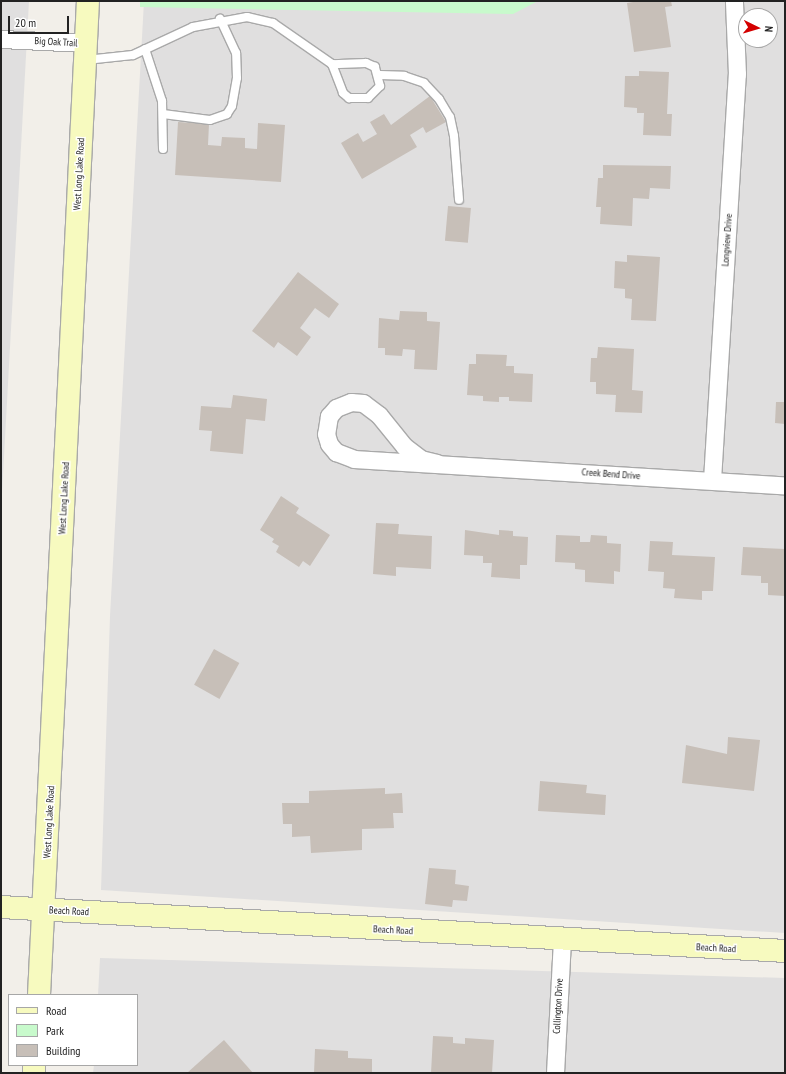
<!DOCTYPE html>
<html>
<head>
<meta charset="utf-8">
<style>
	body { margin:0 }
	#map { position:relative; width:786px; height:1074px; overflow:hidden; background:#f2efe9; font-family:"PT Sans Narrow",sans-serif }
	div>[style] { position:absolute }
	.residential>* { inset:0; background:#e0dfdf }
	.park>* { inset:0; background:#c8facc }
	.building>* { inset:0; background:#c7bfb8; transform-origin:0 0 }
	.roads { filter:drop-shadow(1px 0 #a9a9a9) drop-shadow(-1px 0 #a9a9a9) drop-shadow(0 1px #a9a9a9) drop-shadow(0 -1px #a9a9a9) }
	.lane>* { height:8px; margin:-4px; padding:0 4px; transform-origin:4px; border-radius:4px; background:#fff }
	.street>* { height:17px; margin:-8.5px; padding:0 8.5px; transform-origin:8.5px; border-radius:8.5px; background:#fff }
	.secondary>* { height:22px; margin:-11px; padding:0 11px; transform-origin:11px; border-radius:11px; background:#f7fabf }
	span { translate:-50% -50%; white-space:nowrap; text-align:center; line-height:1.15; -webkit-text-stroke:3px #fff; paint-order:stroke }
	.street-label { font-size:10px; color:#222 }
	.frame { position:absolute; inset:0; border:2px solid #222; pointer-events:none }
	.legend { position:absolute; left:8px; top:994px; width:130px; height:72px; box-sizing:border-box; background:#fff; border:1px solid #a7a7a7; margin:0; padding:5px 7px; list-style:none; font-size:12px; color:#222 }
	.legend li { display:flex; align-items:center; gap:8px; height:20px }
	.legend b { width:20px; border:1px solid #a7a7a7 }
	.north { position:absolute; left:738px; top:8px; width:40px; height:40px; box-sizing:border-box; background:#fff; border:1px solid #a7a7a7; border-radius:50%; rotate:95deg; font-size:11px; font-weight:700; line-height:16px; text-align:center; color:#222 }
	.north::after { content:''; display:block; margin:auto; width:14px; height:18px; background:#d40000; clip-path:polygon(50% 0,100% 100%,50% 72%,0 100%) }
	.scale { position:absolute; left:8px; top:16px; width:61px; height:18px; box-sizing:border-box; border:2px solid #222; border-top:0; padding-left:5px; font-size:12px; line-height:14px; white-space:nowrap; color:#222; -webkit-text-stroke:3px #fff; paint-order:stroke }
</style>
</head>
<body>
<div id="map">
	<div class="residential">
		<div style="clip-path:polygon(1px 1px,29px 1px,1px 511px)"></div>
		<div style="clip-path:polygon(evenodd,144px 1px,785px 1px,785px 933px,101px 890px,110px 616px,144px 1px,746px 16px,770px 16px,770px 40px,746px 40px,746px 16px)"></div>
		<div style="clip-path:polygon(100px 958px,785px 978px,785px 1073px,93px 1073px,94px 1065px,137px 1065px,137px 995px,98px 995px)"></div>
	</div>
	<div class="park">
		<div style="clip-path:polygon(140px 1px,538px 1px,513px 14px,140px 7px)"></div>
	</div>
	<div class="building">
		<div style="clip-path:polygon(639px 1px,671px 1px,672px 6px,665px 7px,671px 47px,634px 52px,627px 3px)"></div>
		<div style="clip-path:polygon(639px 71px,669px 72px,667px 114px,672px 114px,671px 136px,643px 135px,644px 113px,637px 113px,637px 108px,624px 107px,625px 76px,639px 76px)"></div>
		<div style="clip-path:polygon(430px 96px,446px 122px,426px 133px,423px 127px,410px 135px,417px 147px,362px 179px,341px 143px,358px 133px,363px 142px,377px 134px,370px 122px,384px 114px,391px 125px)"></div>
		<div style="clip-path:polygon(178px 122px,209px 124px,208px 145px,221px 146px,222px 137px,245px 138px,245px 148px,257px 149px,258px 123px,285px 125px,281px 182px,175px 175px)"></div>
		<div style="clip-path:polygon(603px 165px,671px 166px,670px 189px,650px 188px,649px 199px,633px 198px,632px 226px,600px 224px,601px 207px,596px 207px,598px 178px,603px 178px)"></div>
		<div style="left:448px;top:206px;width:23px;height:35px;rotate:5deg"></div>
		<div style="clip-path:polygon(627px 255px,660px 257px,656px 321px,631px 320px,632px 299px,625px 298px,625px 289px,614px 288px,615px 261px,627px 262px)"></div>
		<div style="clip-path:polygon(298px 272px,339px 304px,329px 318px,315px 308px,300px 328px,311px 337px,297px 356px,278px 342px,274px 348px,252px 331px)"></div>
		<div style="clip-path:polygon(400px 311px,427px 312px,427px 321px,440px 322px,437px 370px,414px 369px,415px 350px,403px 349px,402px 356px,385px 355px,385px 348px,378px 348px,379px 318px,399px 320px)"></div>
		<div style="clip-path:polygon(598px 347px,634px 349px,632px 390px,643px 391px,642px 413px,615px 412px,616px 395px,596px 394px,596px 382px,590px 382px,591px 358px,597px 358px)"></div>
		<div style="clip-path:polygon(476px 354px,507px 355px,506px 366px,514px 366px,514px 373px,533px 374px,532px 402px,509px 401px,509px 397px,499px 397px,499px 402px,483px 401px,483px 396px,467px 395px,469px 364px,476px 364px)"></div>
		<div style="clip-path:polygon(233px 395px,267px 399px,265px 421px,246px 419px,243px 454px,210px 451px,212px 431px,199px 430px,201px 406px,231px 408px)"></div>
		<div style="clip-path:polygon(776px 402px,785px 402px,785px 424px,775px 423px)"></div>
		<div style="clip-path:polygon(281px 496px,299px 508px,296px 513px,330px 535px,310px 566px,303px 561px,299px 567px,276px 552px,279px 546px,272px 542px,274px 539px,260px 530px)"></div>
		<div style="clip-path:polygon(376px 523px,399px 524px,398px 534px,432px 536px,431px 569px,396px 567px,396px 576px,373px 574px)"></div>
		<div style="clip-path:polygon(465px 530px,499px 535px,499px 530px,513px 531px,513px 536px,528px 537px,527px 565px,520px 565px,520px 579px,491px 577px,492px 563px,483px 563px,483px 556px,464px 555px)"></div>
		<div style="clip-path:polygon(556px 535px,580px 536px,580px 542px,590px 542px,591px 535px,607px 536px,607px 543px,621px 544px,620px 572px,614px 571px,614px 584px,585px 582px,585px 570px,575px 569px,575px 563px,555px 562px)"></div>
		<div style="clip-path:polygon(650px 541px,673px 542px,672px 555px,715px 557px,713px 591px,702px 591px,702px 600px,674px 598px,675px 589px,663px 588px,664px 572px,648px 571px)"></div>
		<div style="clip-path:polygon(743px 547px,785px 549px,785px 596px,768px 595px,768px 583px,761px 583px,761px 576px,741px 575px)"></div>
		<div style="left:214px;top:649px;width:29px;height:41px;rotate:29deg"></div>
		<div style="clip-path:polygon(728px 737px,760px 740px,754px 791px,682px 783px,686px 745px,727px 754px)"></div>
		<div style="clip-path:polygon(540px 781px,587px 785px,586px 793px,606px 795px,605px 815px,538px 811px)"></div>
		<div style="clip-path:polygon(385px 788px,385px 794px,402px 793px,403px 813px,393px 813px,394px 828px,362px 829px,362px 850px,311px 853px,310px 836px,292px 837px,292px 824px,283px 824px,282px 803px,309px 803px,309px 791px)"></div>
		<div style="clip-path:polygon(429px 868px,456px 870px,455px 884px,469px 886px,467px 901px,453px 900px,452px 907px,425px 904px)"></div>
		<div style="clip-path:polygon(433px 1036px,453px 1037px,453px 1043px,465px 1044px,465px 1038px,494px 1040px,492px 1073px,431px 1073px)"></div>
		<div style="clip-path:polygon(224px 1040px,253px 1073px,187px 1073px,207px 1055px)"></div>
		<div style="clip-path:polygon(315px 1049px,348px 1051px,348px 1058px,372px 1059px,372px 1073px,314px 1073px)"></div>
	</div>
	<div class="roads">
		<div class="lane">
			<div style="left:145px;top:49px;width:55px;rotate:71.9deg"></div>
			<div style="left:162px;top:101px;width:48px;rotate:88.8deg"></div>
			<div style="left:86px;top:60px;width:47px;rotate:-6.1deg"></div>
			<div style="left:133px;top:55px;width:66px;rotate:-25deg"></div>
			<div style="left:193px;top:27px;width:55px;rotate:-10.5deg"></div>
			<div style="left:247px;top:17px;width:27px;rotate:13deg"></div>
			<div style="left:273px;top:23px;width:72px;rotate:34.8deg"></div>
			<div style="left:332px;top:64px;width:31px;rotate:69deg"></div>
			<div style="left:343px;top:93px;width:8px;rotate:40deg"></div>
			<div style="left:349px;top:98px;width:19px"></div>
			<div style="left:368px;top:98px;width:17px;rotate:-45deg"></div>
			<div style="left:380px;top:86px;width:20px;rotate:-105deg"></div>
			<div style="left:375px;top:67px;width:10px;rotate:-156deg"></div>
			<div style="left:366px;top:63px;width:34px;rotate:178deg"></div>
			<div style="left:380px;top:75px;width:24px;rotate:2deg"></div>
			<div style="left:404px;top:76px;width:21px;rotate:19deg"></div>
			<div style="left:424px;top:83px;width:22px;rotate:47deg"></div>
			<div style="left:439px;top:99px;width:21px;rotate:59deg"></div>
			<div style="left:450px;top:117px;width:19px;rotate:78deg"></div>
			<div style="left:454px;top:136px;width:64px;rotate:85.5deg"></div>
			<div style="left:163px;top:114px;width:47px;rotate:7.3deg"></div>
			<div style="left:210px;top:120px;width:18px;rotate:-19deg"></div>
			<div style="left:227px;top:114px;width:9px;rotate:-58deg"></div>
			<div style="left:232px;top:106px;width:28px;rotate:-80deg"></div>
			<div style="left:237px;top:78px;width:25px;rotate:-92deg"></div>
			<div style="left:236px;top:53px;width:38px;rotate:-115deg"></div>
		</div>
		<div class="street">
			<div style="left:1px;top:39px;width:85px;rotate:2.7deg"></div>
			<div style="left:437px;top:463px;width:16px;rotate:-166deg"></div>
			<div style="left:421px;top:459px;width:21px;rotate:-143deg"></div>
			<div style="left:404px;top:446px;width:40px;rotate:-129deg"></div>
			<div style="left:379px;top:415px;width:20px;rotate:-143deg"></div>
			<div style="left:363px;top:403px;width:12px;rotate:-175deg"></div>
			<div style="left:351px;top:402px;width:16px;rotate:158deg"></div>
			<div style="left:336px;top:408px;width:11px;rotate:131deg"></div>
			<div style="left:329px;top:416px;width:18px;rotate:99deg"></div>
			<div style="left:326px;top:434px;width:10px;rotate:73deg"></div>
			<div style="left:329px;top:444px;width:11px;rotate:49deg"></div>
			<div style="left:336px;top:452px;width:19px;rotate:21deg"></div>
			<div style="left:354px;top:459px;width:432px;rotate:3.5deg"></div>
			<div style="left:712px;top:480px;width:407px;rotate:-86.5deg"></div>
			<div style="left:737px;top:74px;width:73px;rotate:-92.4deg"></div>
			<div style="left:555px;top:1073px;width:134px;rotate:-87deg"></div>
		</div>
		<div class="secondary">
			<div style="left:1px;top:907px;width:785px;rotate:3.21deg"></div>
			<div style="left:39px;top:995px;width:995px;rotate:-87.18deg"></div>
			<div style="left:34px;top:1073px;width:8px;rotate:-90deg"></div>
		</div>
	</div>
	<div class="street-label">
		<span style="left:56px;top:42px;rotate:3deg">Big Oak Trail</span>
		<span style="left:79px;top:174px;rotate:-87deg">West Long Lake Road</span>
		<span style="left:727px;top:240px;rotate:-86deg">Longview Drive</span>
		<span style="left:611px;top:474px;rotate:4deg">Creek Bend Drive</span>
		<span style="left:64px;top:498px;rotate:-87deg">West Long Lake Road</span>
		<span style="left:49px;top:822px;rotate:-87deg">West Long Lake Road</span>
		<span style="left:69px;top:911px;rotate:3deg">Beach Road</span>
		<span style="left:393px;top:930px;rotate:3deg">Beach Road</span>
		<span style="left:716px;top:948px;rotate:3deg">Beach Road</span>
		<span style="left:558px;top:1006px;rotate:-87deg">Collington Drive</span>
	</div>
	<div class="frame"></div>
	<ul class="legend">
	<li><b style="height:5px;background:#f7fabf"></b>Road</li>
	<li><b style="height:11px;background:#c8facc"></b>Park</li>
	<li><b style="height:11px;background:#c7bfb8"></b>Building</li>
	</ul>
	<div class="north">N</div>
	<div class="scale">20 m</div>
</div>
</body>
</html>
